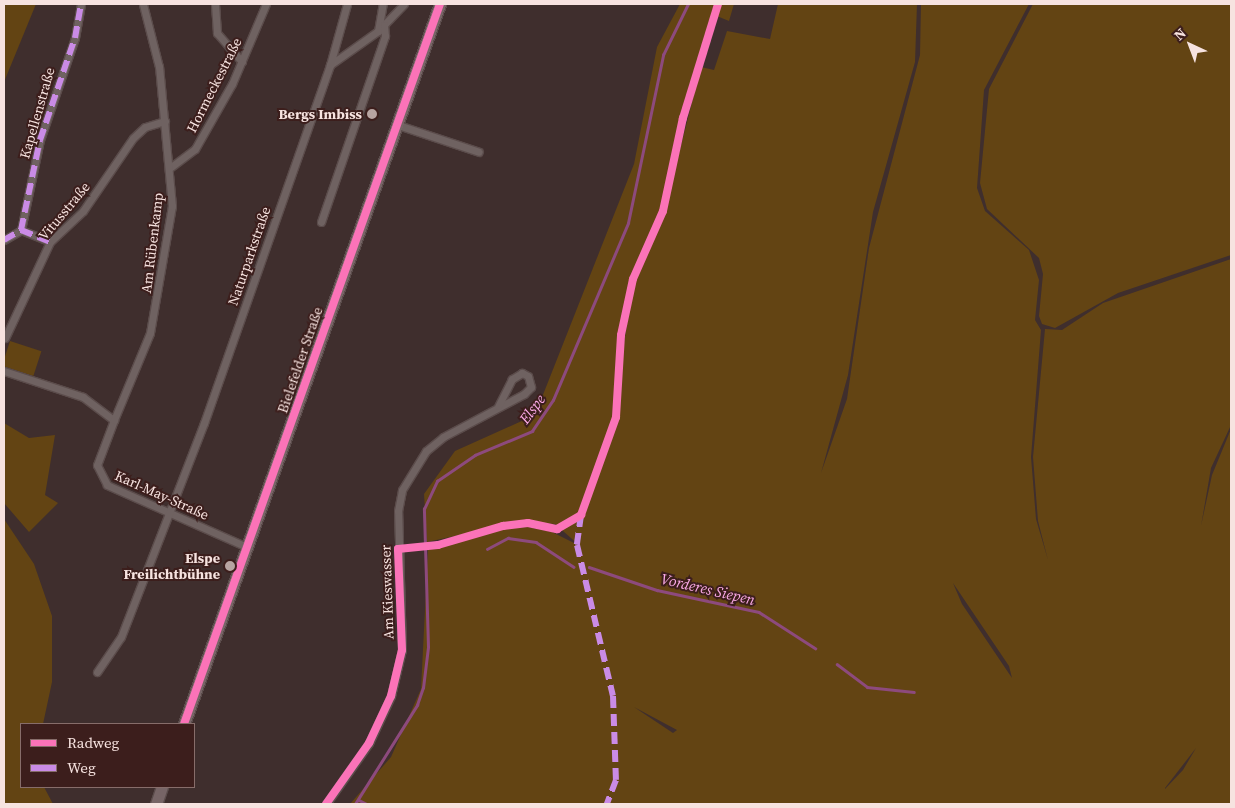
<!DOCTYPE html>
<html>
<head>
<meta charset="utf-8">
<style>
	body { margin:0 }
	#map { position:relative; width:1235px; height:808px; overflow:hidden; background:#3f2e2d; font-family:"Source Serif 4",serif }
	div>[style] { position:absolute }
	.green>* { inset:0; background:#634413; transform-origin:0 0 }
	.stream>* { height:2.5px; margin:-1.25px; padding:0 1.25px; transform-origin:1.25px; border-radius:1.25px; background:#8d4a7d }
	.roads { filter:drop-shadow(1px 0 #5b4c4b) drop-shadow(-1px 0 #5b4c4b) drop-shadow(0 1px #5b4c4b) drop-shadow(0 -1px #5b4c4b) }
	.minor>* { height:7px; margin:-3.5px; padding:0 3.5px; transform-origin:3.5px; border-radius:3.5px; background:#6f6261 }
	.primary>* { height:11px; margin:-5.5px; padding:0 5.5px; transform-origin:5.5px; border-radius:5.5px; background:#776566 }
	.quiet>* { height:6px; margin-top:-3px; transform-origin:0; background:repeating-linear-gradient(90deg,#ca8be6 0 12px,transparent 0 18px) }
	.cycleway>* { height:8px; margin:-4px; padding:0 4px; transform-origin:4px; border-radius:4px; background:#fb73b8 }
	.dots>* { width:14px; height:14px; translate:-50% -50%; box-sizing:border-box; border:2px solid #3c1e1c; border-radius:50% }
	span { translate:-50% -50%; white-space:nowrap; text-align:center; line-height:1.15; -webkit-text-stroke:4px #3c1e1c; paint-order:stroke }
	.street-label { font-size:14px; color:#f7e3e0 }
	.poi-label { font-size:14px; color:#f7e3e0; font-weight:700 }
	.right { translate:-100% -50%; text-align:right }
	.water-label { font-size:15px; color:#fcabe8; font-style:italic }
	.frame { position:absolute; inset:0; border:5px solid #f7e3e0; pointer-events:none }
	.legend { position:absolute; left:20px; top:723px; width:175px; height:65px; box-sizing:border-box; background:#3c1e1c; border:1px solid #876d6a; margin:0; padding:6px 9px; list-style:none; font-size:15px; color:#f7e3e0 }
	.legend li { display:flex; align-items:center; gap:10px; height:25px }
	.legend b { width:25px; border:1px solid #876d6a }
	.north { position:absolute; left:1165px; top:20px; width:50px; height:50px; -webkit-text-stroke:4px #3c1e1c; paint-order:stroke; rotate:317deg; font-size:14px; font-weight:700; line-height:20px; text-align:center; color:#f7e3e0 }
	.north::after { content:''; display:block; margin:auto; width:18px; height:22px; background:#f7e3e0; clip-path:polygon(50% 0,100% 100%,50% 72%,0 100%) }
</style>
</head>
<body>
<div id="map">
	<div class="green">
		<div style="clip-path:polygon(4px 4px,36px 4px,4px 82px)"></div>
		<div style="clip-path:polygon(evenodd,680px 4px,734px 4px,729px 21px,712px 14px,674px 143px,660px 214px,631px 280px,617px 364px,621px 362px,634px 280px,662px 220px,701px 67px,714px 70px,727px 31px,770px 39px,778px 4px,917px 4px,915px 62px,873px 212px,848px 375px,821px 473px,847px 399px,869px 248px,920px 55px,921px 4px,1029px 4px,984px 90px,977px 188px,985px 211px,1029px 250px,1039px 280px,1035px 320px,1041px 330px,1031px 457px,1036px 519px,1048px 560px,1038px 521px,1033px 457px,1045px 329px,1062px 330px,1103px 303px,1231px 259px,1231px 425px,1211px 468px,1201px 526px,1212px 475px,1231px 429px,1231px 804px,350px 804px,391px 757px,421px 689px,428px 550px,502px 529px,528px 527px,552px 532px,580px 546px,555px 524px,520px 522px,427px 542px,424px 494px,455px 451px,535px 415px,634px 164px,657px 47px,680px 4px,953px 583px,1009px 666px,1012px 678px,962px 604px,953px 583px,680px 4px,634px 707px,677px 730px,673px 733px,634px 707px,680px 4px,1196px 748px,1183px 770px,1165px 789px,1165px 788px,1196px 748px)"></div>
		<div style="clip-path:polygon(1033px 4px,1231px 4px,1231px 255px,1118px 293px,1055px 328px,1042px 324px,1039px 316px,1043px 274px,1039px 258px,987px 209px,980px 183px,989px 89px)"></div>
		<div style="left:10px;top:341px;width:33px;height:26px;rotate:18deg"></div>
		<div style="clip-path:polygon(4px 423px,29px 438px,55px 435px,45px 495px,58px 503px,29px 532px,4px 503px)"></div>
		<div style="clip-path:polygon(4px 519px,34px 564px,52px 616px,52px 682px,43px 724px,21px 724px,21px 787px,44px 787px,53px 804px,4px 804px)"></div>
	</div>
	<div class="stream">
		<div style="left:487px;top:549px;width:24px;rotate:-28deg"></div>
		<div style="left:508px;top:538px;width:28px;rotate:8deg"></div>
		<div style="left:536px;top:542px;width:45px;rotate:33.3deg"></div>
		<div style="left:589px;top:567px;width:72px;rotate:18.7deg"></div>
		<div style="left:657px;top:590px;width:104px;rotate:12.2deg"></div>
		<div style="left:759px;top:612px;width:67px;rotate:32.7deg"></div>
		<div style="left:837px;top:664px;width:38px;rotate:37deg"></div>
		<div style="left:867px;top:687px;width:47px;rotate:6.1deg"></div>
		<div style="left:359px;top:800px;width:9px;rotate:27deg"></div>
		<div style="left:355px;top:804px;width:117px;rotate:-57.9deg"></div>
		<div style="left:417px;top:705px;width:18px;rotate:-71deg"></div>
		<div style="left:423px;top:688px;width:41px;rotate:-83deg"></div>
		<div style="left:428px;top:647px;width:138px;rotate:-91.7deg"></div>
		<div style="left:424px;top:509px;width:31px;rotate:-65deg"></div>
		<div style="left:437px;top:481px;width:46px;rotate:-34.4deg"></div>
		<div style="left:475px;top:455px;width:62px;rotate:-22.8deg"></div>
		<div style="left:532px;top:431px;width:37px;rotate:-56deg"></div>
		<div style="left:553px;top:400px;width:192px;rotate:-67deg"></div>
		<div style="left:628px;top:223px;width:172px;rotate:-78.2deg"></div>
		<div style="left:663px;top:55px;width:57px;rotate:-63.9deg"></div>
	</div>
	<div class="roads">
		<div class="minor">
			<div style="left:215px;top:4px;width:29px;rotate:86deg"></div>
			<div style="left:217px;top:33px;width:38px;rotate:49deg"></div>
			<div style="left:378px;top:31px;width:27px;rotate:-80deg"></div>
			<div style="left:330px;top:65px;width:59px;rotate:-35.3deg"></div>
			<div style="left:378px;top:31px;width:37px;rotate:-46deg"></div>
			<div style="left:398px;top:125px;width:85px;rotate:18.4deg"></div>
			<div style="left:171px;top:167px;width:30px;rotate:-37deg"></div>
			<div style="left:195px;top:149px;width:75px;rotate:-60.4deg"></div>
			<div style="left:232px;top:84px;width:87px;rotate:-67deg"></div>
			<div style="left:321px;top:222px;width:197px;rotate:-71deg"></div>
			<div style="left:385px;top:36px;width:11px;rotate:-95deg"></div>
			<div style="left:21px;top:230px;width:31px;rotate:22deg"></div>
			<div style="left:4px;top:240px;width:20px;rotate:-30deg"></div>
			<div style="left:21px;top:230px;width:92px;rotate:-78.1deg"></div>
			<div style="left:40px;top:140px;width:108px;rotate:-71.1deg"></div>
			<div style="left:75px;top:38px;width:35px;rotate:-80deg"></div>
			<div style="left:5px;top:338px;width:106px;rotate:-64.9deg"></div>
			<div style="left:50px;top:242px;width:45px;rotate:-43.2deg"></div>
			<div style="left:83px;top:211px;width:88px;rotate:-55.6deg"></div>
			<div style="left:133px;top:138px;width:16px;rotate:-43deg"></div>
			<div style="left:145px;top:127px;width:21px;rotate:-17deg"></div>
			<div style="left:4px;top:371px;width:83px;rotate:18.2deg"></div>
			<div style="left:83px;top:397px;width:39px;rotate:37deg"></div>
			<div style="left:114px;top:420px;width:48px;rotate:110.7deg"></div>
			<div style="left:97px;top:465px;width:22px;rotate:63deg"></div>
			<div style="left:107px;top:485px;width:153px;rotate:23.9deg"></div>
			<div style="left:114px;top:420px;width:94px;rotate:-67.5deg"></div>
			<div style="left:150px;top:333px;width:129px;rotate:-80.2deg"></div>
			<div style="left:172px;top:206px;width:140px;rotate:-95.3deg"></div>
			<div style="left:159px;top:67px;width:65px;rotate:-104.3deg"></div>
			<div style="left:97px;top:672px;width:42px;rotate:-55.6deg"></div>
			<div style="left:121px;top:637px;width:230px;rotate:-68.8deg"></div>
			<div style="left:204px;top:423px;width:380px;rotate:-70.6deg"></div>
			<div style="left:330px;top:65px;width:63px;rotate:-74.4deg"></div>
			<div style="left:326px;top:804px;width:75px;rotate:-54.8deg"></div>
			<div style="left:369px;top:743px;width:52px;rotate:-64.9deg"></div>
			<div style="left:391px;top:696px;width:47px;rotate:-76.6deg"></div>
			<div style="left:402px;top:650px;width:139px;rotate:-91.6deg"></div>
			<div style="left:398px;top:511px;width:21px;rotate:-79deg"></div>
			<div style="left:402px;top:490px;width:46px;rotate:-58.4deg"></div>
			<div style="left:426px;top:451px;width:22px;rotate:-39deg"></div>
			<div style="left:443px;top:437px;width:92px;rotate:-28deg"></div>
			<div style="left:524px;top:394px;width:10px;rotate:-45deg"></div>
			<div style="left:531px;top:387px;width:11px;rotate:-105deg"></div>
			<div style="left:528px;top:376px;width:7px;rotate:-153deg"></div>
			<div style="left:522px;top:373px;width:12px;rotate:149deg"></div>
			<div style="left:512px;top:379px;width:30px;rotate:117deg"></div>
		</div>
		<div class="primary">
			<div style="left:184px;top:724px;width:764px;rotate:-70.43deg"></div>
			<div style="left:156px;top:804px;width:18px;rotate:-71deg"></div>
		</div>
	</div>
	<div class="quiet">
		<div style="left:21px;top:230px;width:31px;rotate:22deg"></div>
		<div style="left:4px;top:240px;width:20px;rotate:-30deg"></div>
		<div style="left:21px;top:230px;width:92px;rotate:-78.1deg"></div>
		<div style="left:40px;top:140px;width:108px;rotate:-71.1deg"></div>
		<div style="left:75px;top:38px;width:35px;rotate:-80deg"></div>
		<div style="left:581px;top:515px;width:30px;rotate:98deg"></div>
		<div style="left:577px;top:545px;width:155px;rotate:76.6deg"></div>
		<div style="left:613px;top:696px;width:84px;rotate:88deg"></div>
		<div style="left:616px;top:780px;width:26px;rotate:111deg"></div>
	</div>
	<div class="cycleway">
		<div style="left:184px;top:724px;width:764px;rotate:-70.43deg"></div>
		<div style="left:326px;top:804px;width:75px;rotate:-54.8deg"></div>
		<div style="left:369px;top:743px;width:52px;rotate:-64.9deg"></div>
		<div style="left:391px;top:696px;width:47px;rotate:-76.6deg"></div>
		<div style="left:402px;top:650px;width:101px;rotate:-92.3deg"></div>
		<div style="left:398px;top:549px;width:40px;rotate:-5.7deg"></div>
		<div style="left:438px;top:545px;width:68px;rotate:-16.3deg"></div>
		<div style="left:503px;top:526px;width:25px;rotate:-7deg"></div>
		<div style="left:528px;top:523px;width:30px;rotate:12deg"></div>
		<div style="left:557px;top:529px;width:28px;rotate:-30deg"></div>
		<div style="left:581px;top:515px;width:104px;rotate:-70.3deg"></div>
		<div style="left:616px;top:417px;width:82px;rotate:-86.5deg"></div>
		<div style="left:621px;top:335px;width:57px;rotate:-77.9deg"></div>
		<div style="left:633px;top:279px;width:74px;rotate:-66.2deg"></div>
		<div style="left:663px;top:211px;width:95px;rotate:-77.9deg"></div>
		<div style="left:683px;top:118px;width:119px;rotate:-72.9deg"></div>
	</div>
	<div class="dots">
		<div style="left:372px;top:114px;background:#b7a4a1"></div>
		<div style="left:230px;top:566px;background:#b7a4a1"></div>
	</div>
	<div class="street-label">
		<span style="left:214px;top:85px;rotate:-63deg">Hormeckestraße</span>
		<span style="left:37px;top:113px;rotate:-74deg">Kapellenstraße</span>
		<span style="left:64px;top:211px;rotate:-50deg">Vitusstraße</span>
		<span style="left:152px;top:243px;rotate:-83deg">Am Rübenkamp</span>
		<span style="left:249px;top:256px;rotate:-71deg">Naturparkstraße</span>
		<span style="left:300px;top:360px;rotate:-71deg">Bielefelder Straße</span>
		<span style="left:162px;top:495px;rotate:24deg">Karl-May-Straße</span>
		<span style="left:387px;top:592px;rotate:-92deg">Am Kieswasser</span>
	</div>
	<div class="poi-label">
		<span class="right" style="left:362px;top:114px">Bergs Imbiss</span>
		<span class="right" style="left:220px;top:566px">Elspe<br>Freilichtbühne</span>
	</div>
	<div class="water-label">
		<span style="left:532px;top:409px;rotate:-53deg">Elspe</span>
		<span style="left:708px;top:589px;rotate:13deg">Vorderes Siepen</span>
	</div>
	<div class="frame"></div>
	<ul class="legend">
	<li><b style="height:6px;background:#fb73b8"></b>Radweg</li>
	<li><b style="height:6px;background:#ca8be6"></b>Weg</li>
	</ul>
	<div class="north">N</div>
</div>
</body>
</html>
